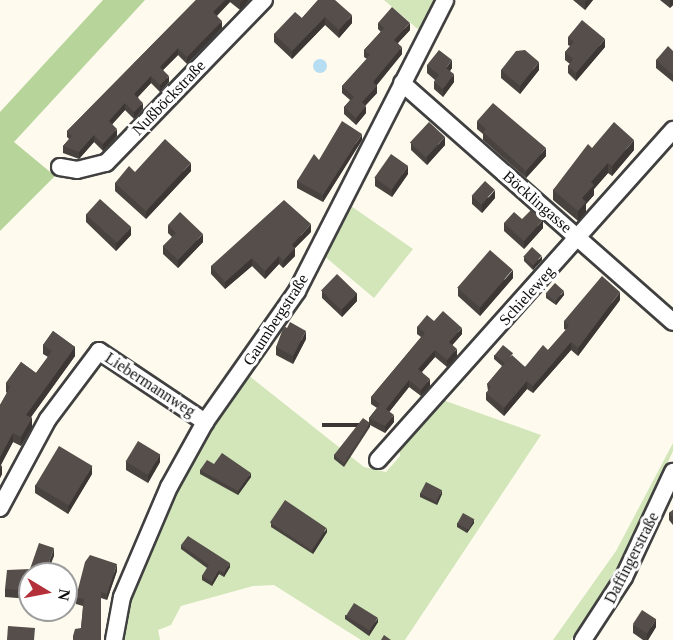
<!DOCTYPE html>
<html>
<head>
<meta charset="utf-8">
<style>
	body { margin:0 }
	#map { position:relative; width:673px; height:640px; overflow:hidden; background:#fefaee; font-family:"Times New Roman",serif }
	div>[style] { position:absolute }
	.green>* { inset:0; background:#d2e6ba }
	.forest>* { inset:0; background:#b7d59a }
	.water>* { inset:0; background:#b6ddf2 }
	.round { border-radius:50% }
	.roads { filter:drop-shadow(2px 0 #404040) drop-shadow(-2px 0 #404040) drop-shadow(0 2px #404040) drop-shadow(0 -2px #404040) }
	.minor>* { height:16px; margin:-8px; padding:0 8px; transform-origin:8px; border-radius:8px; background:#fff }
	.wall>* { inset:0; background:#494340 }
	.shaded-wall>* { inset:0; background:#3c3734; transform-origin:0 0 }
	.building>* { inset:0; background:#554e4a; transform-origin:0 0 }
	span { translate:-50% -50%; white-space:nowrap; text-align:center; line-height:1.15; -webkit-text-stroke:6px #fff; paint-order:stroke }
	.street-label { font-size:16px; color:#0d0d0d }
	.north { position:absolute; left:18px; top:562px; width:60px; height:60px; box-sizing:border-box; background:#fff; border:2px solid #9e9e9e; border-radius:50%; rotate:100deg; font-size:16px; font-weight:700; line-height:24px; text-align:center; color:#0d0d0d }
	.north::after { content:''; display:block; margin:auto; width:21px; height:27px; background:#b32f39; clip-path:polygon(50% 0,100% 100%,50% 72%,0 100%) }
</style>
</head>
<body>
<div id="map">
	<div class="green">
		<div style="clip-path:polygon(384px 0,436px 0,419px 30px)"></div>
		<div style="clip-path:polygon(348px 204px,413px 249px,374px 298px,323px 255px)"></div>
		<div style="clip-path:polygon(248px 375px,364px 467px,386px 472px,400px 456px,399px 446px,440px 399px,541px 435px,405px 640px,361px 640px,274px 585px,253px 586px,181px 606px,171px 625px,158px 630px,160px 640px,121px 640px,124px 613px,150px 544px,211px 426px)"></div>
		<div style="clip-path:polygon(673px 443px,673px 451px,614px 579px,571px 640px,553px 640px,616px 551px)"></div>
	</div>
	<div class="forest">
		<div style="clip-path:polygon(103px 0,145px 0,14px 142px,55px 176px,0 231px,0 112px)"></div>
	</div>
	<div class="water">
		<div class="round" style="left:313px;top:59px;width:14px;height:14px"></div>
	</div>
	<div class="roads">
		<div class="minor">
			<div style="left:402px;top:83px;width:361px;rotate:41.4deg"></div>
			<div style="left:60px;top:167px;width:17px;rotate:10deg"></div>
			<div style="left:77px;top:170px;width:30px;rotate:-14deg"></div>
			<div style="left:106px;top:163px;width:227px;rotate:-45.9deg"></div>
			<div style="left:378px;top:460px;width:443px;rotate:-48.2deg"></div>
			<div style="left:0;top:508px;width:101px;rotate:-61.7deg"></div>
			<div style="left:48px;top:419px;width:85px;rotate:-53.1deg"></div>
			<div style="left:99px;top:351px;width:128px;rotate:33.8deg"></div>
			<div style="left:114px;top:640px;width:44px;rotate:-79.5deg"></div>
			<div style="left:122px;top:597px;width:120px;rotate:-66.9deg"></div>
			<div style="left:169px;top:487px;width:74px;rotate:-61deg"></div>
			<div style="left:205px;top:422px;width:160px;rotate:-54.9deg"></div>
			<div style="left:297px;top:291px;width:326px;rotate:-63deg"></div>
			<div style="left:583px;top:640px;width:75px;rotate:-56.9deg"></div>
			<div style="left:624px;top:577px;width:116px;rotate:-65deg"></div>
		</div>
	</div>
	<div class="wall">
		<div style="clip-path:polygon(196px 0,249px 0,240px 10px,230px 2px,217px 16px,222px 28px,187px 64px,178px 55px,163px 70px,169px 82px,160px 92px,151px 83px,138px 97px,143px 109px,134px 119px,125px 110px,112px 124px,117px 136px,103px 151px,94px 142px,79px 159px,63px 153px,63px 146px,69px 139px,67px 137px,67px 131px)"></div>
		<div style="clip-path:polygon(318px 0,352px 23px,339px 38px,325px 25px,292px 59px,274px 42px,274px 34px,302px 18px)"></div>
		<div style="clip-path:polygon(573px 0,593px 0,585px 10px)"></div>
		<div style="clip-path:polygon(660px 0,673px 0,673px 5px,670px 8px)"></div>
		<div style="clip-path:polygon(378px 23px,410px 30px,398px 43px,402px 54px,377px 85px,377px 93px,365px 106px,366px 113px,356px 125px,344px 114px,344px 107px,350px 100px,342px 93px,342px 86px,367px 59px,364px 57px,364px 50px,381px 32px,378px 29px)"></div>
		<div style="clip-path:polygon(568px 37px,605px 47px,576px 81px,568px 73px,568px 66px,570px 64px,565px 60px,565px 52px,570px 46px,568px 45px)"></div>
		<div style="clip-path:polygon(673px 51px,673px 82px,656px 68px,656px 60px)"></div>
		<div style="clip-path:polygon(427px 65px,452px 68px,450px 71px,454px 82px,443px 97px,434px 89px,434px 82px,435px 80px,427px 73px)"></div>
		<div style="clip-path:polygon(501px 70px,539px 70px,520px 94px,501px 78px)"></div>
		<div style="clip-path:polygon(477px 121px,546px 156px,526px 178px,483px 140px,483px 134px,477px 129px)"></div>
		<div style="clip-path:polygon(362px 140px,323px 202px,297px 188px,297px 181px)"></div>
		<div style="clip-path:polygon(411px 143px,445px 145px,427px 165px,411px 150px)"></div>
		<div style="clip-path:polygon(592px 148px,634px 150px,612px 176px,608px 173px,594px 189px,594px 195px,586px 204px,586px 212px,578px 221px,553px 200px,553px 190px)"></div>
		<div style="clip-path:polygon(191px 171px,146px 219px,115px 191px,115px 183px,135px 172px)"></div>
		<div style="clip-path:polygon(408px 174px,392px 197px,375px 186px,375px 178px)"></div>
		<div style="clip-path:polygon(472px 196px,495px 198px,482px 213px,472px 204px)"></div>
		<div style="clip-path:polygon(86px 214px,131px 235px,116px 251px,86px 222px)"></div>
		<div style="clip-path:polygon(522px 219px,543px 228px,524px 249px,504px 231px,504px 223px)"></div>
		<div style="clip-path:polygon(168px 225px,203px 242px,178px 268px,163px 254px,163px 246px,172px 237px,168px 233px)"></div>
		<div style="clip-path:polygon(311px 232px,295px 248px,295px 256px,283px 268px,279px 264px,265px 279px,252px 266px,225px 289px,211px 274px,211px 266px)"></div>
		<div style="clip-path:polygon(524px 257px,542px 260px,533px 270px,524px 261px)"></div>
		<div style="clip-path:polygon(513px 278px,480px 316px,458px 296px,458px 288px)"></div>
		<div style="clip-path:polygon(322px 291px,357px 301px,342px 317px,322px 298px)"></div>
		<div style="clip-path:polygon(546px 294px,564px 295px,556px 305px,546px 298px)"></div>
		<div style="clip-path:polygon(620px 300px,578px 356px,571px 350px,533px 393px,527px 389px,504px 416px,486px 400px,486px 393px,488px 391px,487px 384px,502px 366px,494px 359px,494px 355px,513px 357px,525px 367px,548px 350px,566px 330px,564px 329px,564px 321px)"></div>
		<div style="clip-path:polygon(434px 321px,462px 334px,452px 345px,457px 356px,447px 367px,435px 357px,422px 372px,430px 386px,421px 396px,409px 387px,389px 412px,394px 422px,385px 433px,370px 425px,370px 427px,344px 467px,334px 459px,334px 455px,369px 422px,369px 418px,377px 408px,371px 404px,371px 397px,421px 337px,417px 334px,417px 327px)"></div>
		<div style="clip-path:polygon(53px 331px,75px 347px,75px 356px,31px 417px,32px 418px,32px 427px,21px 446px,13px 442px,1px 465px,2px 474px,0 478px,0 405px,7px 393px,6px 392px,6px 383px,21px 362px,36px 373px,48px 357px,43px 354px,43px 345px)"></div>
		<div style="clip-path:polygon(306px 339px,293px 364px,276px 355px,276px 347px)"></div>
		<div style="clip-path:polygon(126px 462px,160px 462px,148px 483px,126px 470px)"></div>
		<div style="clip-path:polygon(214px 464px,251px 477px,238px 495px,200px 474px,200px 470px)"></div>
		<div style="clip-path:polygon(92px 474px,68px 514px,35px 493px,35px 485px)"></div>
		<div style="clip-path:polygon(420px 493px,442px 494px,437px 505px,420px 497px)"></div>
		<div style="clip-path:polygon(673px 510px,673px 525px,669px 520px,669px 513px)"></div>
		<div style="clip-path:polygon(271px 523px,327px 532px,313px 554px,271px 527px)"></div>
		<div style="clip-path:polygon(457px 523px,474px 523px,467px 533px,457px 527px)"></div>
		<div style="clip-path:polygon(181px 545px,230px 567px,224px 577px,219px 574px,212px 586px,202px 580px,202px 576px,207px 568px,181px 549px)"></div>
		<div style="clip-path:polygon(54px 556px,30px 574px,30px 599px,5px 597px,5px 589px,30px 569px)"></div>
		<div style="clip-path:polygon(117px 571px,107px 600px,101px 598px,101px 640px,73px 640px,73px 636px,81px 628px,83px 606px,76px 604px,76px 597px)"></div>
		<div style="clip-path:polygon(345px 615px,378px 622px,369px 636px,345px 619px)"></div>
		<div style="clip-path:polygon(633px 625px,656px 627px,648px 640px,643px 640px,633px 633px)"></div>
	</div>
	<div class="shaded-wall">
		<div style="clip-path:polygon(225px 0,230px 0,230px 2px,213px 19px,213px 12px)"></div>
		<div style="clip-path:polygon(243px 0,249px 0,240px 10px,240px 3px)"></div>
		<div style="clip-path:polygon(587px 0,593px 0,585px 10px,585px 2px)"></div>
		<div style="clip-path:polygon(670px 0,673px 0,673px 5px,670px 8px)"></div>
		<div style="clip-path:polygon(352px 15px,352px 23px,339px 38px,339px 30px)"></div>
		<div style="clip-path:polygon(325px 17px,325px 25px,292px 59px,292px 51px)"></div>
		<div style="clip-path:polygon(222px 21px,222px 28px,187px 64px,187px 57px)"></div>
		<div style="clip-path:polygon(410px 23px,410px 30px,394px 47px,394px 40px)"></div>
		<div style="clip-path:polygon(605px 39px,605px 47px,576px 81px,576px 73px)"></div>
		<div style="clip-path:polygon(402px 47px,402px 54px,373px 89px,373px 82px)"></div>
		<div style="clip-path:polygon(178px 48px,178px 55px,160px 73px,160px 67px)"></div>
		<div style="clip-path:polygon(452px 60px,452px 68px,446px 76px,446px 68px)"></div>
		<div style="clip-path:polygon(539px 62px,539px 70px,520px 94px,520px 86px)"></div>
		<div style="clip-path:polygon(454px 74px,454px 82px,443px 97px,443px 89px)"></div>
		<div style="clip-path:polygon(151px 76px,151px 83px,134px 101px,134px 94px)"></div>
		<div style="clip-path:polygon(169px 76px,169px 82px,160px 92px,160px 85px)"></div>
		<div style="clip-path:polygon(377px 86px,377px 93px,362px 109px,362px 102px)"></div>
		<div style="clip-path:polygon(125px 103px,125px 110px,109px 128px,109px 121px)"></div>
		<div style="clip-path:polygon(143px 103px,143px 109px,134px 119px,134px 112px)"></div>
		<div style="clip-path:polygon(366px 106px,366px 113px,356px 125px,356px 118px)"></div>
		<div style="clip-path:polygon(117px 129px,117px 136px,103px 151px,103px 144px)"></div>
		<div style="clip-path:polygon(362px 134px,362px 140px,323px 202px,323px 195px)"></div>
		<div style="clip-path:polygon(94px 135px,94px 142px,79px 159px,79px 152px)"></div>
		<div style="clip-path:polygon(445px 137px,445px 145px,427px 165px,427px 157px)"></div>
		<div style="clip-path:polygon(634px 140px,634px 150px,612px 176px,612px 166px)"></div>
		<div style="clip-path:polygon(546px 148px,546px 156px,526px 178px,526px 171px)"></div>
		<div style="clip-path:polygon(191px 163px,191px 171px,146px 219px,146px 211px)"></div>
		<div style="clip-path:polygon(608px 163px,608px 173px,594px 189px,594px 195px,586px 204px,586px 212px,578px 221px,578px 211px,582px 198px,591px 182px)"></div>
		<div style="clip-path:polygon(408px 166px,408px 174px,392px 197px,392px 189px)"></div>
		<div style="clip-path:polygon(495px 190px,495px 198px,482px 213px,482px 205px)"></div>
		<div style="clip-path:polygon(543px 220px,543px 228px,524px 249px,524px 241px)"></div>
		<div style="clip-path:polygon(311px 224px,311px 232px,295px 248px,295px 256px,283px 268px,283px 261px,292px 245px)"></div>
		<div style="clip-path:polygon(131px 227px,131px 235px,116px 251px,116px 243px)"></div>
		<div style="clip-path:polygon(203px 234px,203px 242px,178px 268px,178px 260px)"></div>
		<div style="clip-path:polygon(279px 256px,279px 264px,265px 279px,265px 271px)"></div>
		<div style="clip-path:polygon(542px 256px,542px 260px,533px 270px,533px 266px)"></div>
		<div style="clip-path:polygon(252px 258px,252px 266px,225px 289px,225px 282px)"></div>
		<div style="clip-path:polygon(513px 270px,513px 278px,480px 316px,480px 308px)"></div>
		<div style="clip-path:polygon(564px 291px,564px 295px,556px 305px,556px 301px)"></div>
		<div style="clip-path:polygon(620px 292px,620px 300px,578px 356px,578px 348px)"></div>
		<div style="clip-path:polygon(357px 293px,357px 301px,342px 317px,342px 309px)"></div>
		<div style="clip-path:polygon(462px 328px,462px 334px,449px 349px,449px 342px)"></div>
		<div style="clip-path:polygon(306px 331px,306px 339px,293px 364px,293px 356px)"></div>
		<div style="clip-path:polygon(571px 342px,571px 350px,533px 393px,533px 386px)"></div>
		<div style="clip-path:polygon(75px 347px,75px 356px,26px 424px,26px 415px)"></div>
		<div style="clip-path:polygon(457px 349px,457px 356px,447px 367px,447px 360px)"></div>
		<div style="clip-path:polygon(435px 350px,435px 357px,418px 376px,418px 369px)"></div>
		<div style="clip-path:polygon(430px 379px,430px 386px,421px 396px,421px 390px)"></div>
		<div style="clip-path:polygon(409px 380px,409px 387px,386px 416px,386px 409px)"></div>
		<div style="clip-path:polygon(527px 381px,527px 389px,504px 416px,504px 408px)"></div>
		<div style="clip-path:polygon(394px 415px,394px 422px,385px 433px,385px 426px)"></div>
		<div style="clip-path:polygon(32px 418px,32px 427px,21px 446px,21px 437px)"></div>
		<div style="left:370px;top:423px;width:4px;height:48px;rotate:90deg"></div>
		<div style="clip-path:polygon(13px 433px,13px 442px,0 466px,0 457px)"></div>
		<div style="clip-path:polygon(160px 454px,160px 462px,148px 483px,148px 475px)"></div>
		<div style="clip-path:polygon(2px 465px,2px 474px,0 478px,0 469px)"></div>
		<div style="clip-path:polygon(92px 466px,92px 474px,68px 514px,68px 506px)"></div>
		<div style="clip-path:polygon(251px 473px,251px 477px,238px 495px,238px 491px)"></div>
		<div style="clip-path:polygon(442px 490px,442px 494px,437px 505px,437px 501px)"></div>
		<div style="clip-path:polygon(474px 519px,474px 523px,467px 533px,467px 529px)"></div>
		<div style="clip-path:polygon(327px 528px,327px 532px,313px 554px,313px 550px)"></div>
		<div style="clip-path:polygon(54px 548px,54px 556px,47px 574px,45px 574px)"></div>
		<div style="clip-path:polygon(230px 563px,230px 567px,224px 577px,224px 573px)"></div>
		<div style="clip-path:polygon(117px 564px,117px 571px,107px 600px,107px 594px)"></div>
		<div style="clip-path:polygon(219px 570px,219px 574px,212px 586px,212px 582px)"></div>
		<div style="clip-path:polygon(378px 618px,378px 622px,369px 636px,369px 632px)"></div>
		<div style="clip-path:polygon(656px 619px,656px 627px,648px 640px,647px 640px,647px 634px)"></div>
	</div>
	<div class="building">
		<div style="clip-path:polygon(196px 0,225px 0,213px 12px,222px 21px,187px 57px,178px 48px,160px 67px,169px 76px,160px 85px,151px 76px,134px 94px,143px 103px,134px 112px,125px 103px,109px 121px,117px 129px,103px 144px,94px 135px,79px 152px,63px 146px,72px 136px,67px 131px)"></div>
		<div style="clip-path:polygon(318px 0,335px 0,352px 15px,339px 30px,325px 17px,292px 51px,274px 34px,295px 12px,302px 18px)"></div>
		<div style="clip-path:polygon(392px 7px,410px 23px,394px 40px,402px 47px,373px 82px,377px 86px,362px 102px,366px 106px,356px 118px,344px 107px,354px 97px,342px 86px,370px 55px,364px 50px,384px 28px,378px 23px)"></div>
		<div style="clip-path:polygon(582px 20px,605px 39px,576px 73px,568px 66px,573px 59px,565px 52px,574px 42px,568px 37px)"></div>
		<div style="clip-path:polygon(668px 46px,673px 51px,673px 75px,656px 60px)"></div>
		<div style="clip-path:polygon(439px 50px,452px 60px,446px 68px,454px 74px,443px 89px,434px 82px,439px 75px,427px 65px)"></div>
		<div style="clip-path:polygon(525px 50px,539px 62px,520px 86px,501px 70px,516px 51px)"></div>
		<div style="clip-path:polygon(493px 103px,546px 148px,526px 171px,483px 132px,486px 129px,477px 121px)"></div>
		<div style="clip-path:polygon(342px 121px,362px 134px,323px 195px,297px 181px,314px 154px,319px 160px)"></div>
		<div style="left:429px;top:122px;width:22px;height:28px;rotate:43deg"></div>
		<div style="clip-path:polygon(614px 122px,634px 140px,612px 166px,608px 163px,591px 182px,594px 185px,582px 198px,586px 202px,578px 211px,553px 190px,588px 144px,592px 148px)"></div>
		<div style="clip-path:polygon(165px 139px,191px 163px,146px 211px,115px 183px,129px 166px,135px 172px)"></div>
		<div style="left:391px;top:154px;width:21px;height:29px;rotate:35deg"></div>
		<div style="left:485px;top:181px;width:13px;height:20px;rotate:42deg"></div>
		<div style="left:100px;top:199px;width:42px;height:21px;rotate:42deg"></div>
		<div style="clip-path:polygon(284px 200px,311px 224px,292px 245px,295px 248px,283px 261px,279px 256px,265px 271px,252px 258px,225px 282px,211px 266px)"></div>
		<div style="clip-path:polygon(531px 210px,543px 220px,524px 241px,504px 223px,514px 212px,522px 219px)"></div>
		<div style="clip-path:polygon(180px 212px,203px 234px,178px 260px,163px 246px,176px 233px,168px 225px)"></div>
		<div style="left:532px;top:247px;width:13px;height:13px;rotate:42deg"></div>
		<div style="left:490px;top:250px;width:30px;height:50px;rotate:41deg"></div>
		<div style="left:337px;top:274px;width:28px;height:23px;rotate:44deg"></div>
		<div style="clip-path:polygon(602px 276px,620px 292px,578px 348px,571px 342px,533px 386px,527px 381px,504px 408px,486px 393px,491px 387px,487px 384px,512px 355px,525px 367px,543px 345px,548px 350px,569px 326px,564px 321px)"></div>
		<div style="left:555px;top:283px;width:12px;height:14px;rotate:42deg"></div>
		<div style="clip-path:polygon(443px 311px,462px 328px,449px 342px,457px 349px,447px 360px,435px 350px,418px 369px,430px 379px,421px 390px,409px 380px,386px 409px,394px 415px,385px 426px,369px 418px,380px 404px,371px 397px,425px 333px,417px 327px,427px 315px,434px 321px)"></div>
		<div style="clip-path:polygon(290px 322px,306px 331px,293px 356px,276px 347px,284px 326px,287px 328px)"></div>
		<div style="clip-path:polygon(53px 331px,75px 347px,26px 415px,32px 418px,21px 437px,13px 433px,0 457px,0 405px,10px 387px,6px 383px,21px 362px,36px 373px,52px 351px,43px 345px)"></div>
		<div style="left:503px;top:345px;width:13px;height:13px;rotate:39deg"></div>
		<div style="clip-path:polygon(363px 418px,370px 423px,344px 463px,334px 455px)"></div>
		<div style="left:138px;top:441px;width:26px;height:24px;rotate:31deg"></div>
		<div style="left:59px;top:446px;width:39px;height:46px;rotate:31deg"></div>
		<div style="clip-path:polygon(222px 453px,251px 473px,238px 491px,200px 470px,207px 460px,214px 464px)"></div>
		<div style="left:426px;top:482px;width:18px;height:13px;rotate:27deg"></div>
		<div style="left:285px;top:500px;width:50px;height:27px;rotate:34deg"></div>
		<div style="clip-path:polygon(673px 510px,673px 518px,669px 513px)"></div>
		<div style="left:463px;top:513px;width:13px;height:12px;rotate:29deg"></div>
		<div style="clip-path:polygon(188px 536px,230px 563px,224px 573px,219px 570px,212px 582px,202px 576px,209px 565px,181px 545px)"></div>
		<div style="clip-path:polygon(39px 543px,54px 548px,45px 574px,30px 574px,30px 591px,5px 589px,7px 570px,30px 569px)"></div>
		<div style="clip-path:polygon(90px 555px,117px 564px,107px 594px,101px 592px,101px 640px,73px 640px,73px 636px,75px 629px,81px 628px,84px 599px,76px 597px,85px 562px)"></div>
		<div style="left:354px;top:603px;width:28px;height:15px;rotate:32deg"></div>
		<div style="left:642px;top:610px;width:17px;height:17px;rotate:33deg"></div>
		<div style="clip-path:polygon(8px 626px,35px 628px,34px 640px,7px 640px)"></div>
		<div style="clip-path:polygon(384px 635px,391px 640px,381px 640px)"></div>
	</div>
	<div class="street-label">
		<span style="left:169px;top:98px;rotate:-46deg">Nußböckstraße</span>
		<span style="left:537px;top:202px;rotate:41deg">Böcklingasse</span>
		<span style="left:527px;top:296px;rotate:-48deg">Schieleweg</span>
		<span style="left:276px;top:320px;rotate:-57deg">Gaumbergstraße</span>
		<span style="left:150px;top:385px;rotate:33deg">Liebermannweg</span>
		<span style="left:632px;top:558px;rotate:-63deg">Daffingerstraße</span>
	</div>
	<div class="north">N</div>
</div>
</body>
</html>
